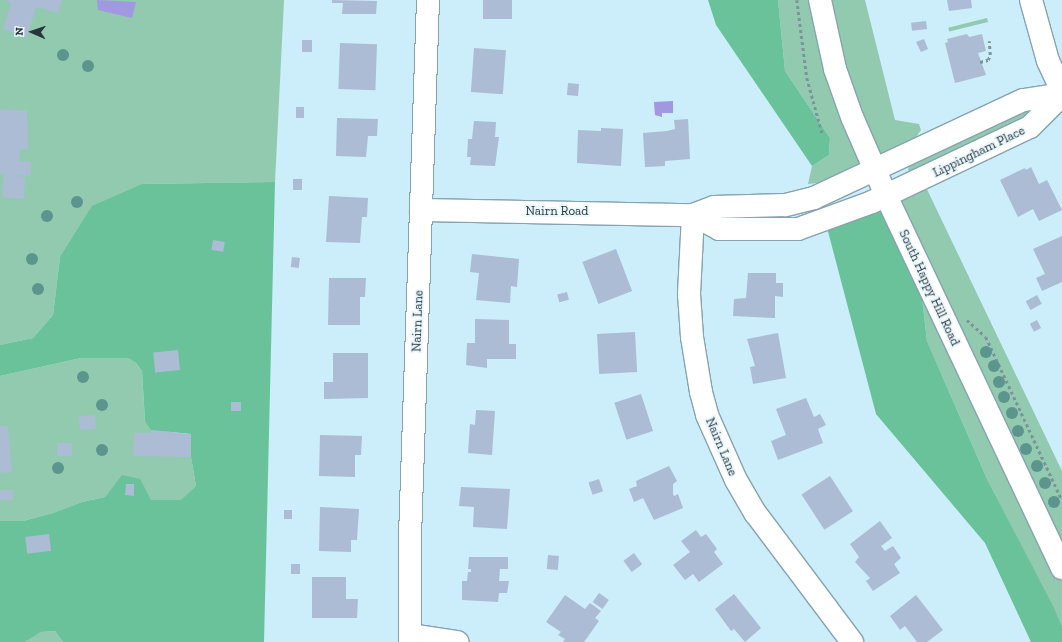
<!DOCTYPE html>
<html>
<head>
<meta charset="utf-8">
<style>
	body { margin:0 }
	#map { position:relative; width:1062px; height:642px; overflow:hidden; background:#ccedfa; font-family:"Zilla Slab",serif }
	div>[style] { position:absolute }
	.green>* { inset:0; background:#92caaf; transform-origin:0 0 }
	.forest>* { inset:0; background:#6ac29a }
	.water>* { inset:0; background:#a098e0 }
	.building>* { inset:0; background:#abbcd4; transform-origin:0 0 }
	.path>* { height:2.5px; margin-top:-1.25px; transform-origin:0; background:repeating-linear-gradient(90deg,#7c939c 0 3px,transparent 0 6px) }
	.roads { filter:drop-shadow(1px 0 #85a3b0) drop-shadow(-1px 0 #85a3b0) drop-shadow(0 1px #85a3b0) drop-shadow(0 -1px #85a3b0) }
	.minor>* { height:22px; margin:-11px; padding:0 11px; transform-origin:11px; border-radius:11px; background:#fff }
	.trees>* { width:12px; height:12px; margin:-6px; border-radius:50%; background:#5c958d }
	span { translate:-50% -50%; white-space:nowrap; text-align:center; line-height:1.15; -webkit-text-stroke:3.5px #e9f6fc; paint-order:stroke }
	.street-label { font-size:13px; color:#2a363c }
	.north { position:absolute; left:12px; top:12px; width:40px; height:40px; -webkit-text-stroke:3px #e9f6fc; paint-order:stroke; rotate:272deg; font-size:11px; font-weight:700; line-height:16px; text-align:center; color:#2a363c }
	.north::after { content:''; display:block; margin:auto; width:14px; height:18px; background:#2a363c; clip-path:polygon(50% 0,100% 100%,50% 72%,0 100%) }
</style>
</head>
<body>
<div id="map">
	<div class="green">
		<div style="clip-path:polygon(0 0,284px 0,275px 182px,142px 184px,60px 257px,53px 315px,33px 338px,0 345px)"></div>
		<div style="clip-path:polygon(778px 0,865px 0,895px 120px,919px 124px,921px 130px,914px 140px,904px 143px,908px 153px,820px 195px,817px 183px,808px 184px,812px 166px,829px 155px,830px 138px,785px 71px)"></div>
		<div style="left:987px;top:18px;width:4px;height:40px;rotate:76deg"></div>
		<div style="clip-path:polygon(1033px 107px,1036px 113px,911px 172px,908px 170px,909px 166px)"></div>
		<div style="clip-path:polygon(922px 179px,1062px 471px,1062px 626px,987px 479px,927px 341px,918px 263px,886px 195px)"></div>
		<div style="clip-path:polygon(112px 357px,128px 358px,136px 363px,142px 371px,145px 421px,169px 430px,169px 434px,191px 434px,191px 457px,196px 486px,182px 500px,151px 500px,123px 475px,105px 497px,82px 502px,53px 513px,23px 521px,0 521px,0 376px,81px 358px)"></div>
		<div style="clip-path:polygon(55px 631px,63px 642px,20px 642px,41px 632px)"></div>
	</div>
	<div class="forest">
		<div style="clip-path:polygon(708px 0,778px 0,785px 71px,830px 138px,829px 155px,812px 166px,716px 25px)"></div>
		<div style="clip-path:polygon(275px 182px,264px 642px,63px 642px,55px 631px,41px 632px,24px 642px,0 642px,0 521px,23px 521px,53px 513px,82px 502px,105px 497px,122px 475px,140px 479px,151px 500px,181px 500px,196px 486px,191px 457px,191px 434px,151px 430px,145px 421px,142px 371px,136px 363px,128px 358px,81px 358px,0 376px,0 345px,33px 338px,53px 315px,60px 257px,92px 206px,142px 184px)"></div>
		<div style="clip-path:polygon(886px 195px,918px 263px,927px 341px,987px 479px,1053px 606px,1062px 626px,1062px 642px,1031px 642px,985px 543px,876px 414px,825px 220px)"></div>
	</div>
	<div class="water">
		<div style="clip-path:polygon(97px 0,136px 2px,132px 18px,98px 10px)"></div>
		<div style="clip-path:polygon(673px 101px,673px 113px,662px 113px,662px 117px,655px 115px,654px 102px)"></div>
	</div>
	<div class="building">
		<div style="clip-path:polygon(5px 0,62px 0,58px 13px,36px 7px,27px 37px,3px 29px,11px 3px)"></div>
		<div style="clip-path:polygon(332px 0,377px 1px,376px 14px,342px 14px,343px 3px,332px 3px)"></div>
		<div style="left:483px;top:0;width:29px;height:19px"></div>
		<div style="clip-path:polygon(947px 0,971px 0,972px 8px,949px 11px)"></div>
		<div style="left:926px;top:21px;width:8px;height:15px;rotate:83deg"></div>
		<div style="clip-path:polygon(967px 34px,969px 37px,982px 34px,986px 51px,978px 53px,986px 75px,955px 83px,945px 43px,948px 42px,947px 39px)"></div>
		<div style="clip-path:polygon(924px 39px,928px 49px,921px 52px,916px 42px)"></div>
		<div style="left:302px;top:40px;width:10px;height:12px"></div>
		<div style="left:340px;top:43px;width:37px;height:46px;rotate:2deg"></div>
		<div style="left:474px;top:48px;width:32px;height:44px;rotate:4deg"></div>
		<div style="left:568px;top:83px;width:11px;height:12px;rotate:5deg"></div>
		<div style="left:296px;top:107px;width:8px;height:11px"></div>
		<div style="clip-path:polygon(0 109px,27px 111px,28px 149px,20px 149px,19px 161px,31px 162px,30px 176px,11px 175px,25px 177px,24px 199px,2px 197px,4px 174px,0 174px)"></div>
		<div style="clip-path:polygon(337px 118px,378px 119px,377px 136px,368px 136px,366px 157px,336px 156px)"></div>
		<div style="clip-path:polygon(688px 119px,690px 159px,665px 161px,665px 166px,645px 167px,643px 133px,667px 131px,675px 129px,674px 120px)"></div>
		<div style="clip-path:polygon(474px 121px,496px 122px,495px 137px,499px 137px,495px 166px,470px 165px,471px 157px,467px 157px,468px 139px,472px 139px)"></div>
		<div style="clip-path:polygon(601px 128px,623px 129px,621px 166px,577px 163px,578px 130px,601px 131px)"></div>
		<div style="clip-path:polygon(1031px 167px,1039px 184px,1047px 180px,1062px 210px,1039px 221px,1033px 209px,1018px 217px,1000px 180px,1025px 168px,1026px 170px)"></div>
		<div style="left:293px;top:179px;width:9px;height:11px"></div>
		<div style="clip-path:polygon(329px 196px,368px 198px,367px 217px,362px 217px,360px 243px,326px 242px)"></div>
		<div style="clip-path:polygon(1062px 236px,1062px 282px,1042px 291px,1036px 278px,1045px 274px,1033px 249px)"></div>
		<div style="left:213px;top:240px;width:12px;height:10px;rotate:9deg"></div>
		<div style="left:616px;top:249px;width:45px;height:36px;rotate:69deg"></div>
		<div style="clip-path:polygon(472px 254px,519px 259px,517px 287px,511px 286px,510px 303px,476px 300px,479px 273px,470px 272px)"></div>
		<div style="left:292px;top:257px;width:8px;height:10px;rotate:7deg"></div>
		<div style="clip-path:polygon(748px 273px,776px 273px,776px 283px,783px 283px,783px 297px,775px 296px,775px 318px,733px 316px,734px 299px,746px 298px)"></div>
		<div style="clip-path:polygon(329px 278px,366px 278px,365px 297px,360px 297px,360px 325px,328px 325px)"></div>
		<div style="left:567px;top:292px;width:8px;height:10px;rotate:76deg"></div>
		<div style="left:1037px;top:295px;width:10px;height:13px;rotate:61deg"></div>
		<div style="clip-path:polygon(475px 319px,509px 320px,509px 344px,516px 344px,516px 359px,487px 359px,487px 368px,466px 365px,467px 343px,475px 343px)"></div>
		<div style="left:1037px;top:320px;width:9px;height:8px;rotate:63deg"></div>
		<div style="left:635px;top:332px;width:40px;height:38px;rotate:87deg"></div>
		<div style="clip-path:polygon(778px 333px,786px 378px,753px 384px,750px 367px,755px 366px,747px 339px)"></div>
		<div style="left:178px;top:350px;width:20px;height:25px;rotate:84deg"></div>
		<div style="clip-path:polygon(333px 353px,368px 353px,368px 398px,324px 399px,324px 382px,333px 382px)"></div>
		<div style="left:641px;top:394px;width:39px;height:28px;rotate:72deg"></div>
		<div style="clip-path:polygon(806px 398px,814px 417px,820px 414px,826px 425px,818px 429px,823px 443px,778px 460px,771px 441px,786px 435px,776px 409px)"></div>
		<div style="left:231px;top:402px;width:10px;height:9px"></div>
		<div style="clip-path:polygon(476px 410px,495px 411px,492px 455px,468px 453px,470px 424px,475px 425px)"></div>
		<div style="left:95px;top:415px;width:14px;height:16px;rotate:86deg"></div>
		<div style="clip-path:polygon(0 426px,8px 426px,12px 472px,0 473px)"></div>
		<div style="clip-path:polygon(151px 430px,191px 434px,191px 457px,133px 456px,134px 433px,151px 433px)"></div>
		<div style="clip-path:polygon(320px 435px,362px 436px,361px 455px,355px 455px,355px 477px,319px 476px)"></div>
		<div style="left:57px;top:443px;width:15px;height:13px"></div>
		<div style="clip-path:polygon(669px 466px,677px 481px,673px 484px,673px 494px,674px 496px,678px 494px,683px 508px,654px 520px,643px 498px,634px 502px,629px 489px,637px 486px,636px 481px)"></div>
		<div style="left:830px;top:476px;width:42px;height:34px;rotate:57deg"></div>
		<div style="left:599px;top:479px;width:13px;height:11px;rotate:72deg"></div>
		<div style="clip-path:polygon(126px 484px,134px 484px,134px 496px,125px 495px)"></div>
		<div style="clip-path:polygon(461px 487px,510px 489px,507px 529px,473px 527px,474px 507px,459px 506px)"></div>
		<div style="left:0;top:490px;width:13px;height:10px"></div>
		<div style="clip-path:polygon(320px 507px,359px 509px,357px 540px,351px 540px,351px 552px,319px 551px)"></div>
		<div style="left:284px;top:510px;width:8px;height:9px"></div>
		<div style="clip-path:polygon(880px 521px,892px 538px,881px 546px,885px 551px,893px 546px,901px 558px,894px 564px,900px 573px,873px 591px,866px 581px,870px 578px,855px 562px,859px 557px,850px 544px)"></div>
		<div style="clip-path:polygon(696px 530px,701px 537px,706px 534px,717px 549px,714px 552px,723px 564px,699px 582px,693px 574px,685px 580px,673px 565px,690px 552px,681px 541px)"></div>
		<div style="left:49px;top:534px;width:17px;height:24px;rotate:83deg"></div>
		<div style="left:634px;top:553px;width:14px;height:13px;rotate:54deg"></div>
		<div style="left:548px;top:555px;width:11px;height:14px;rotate:5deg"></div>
		<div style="clip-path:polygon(469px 557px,508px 557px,508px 569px,500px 569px,499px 581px,509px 581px,507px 593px,499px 593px,498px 602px,462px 600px,462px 581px,467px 581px,468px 572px,471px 572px,471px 569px,468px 569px)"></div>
		<div style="left:291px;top:564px;width:9px;height:10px"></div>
		<div style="clip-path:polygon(312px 577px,346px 577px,346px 599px,358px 599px,357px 618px,312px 618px)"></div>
		<div style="left:599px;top:593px;width:12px;height:11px;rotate:35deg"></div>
		<div style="clip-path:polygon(734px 594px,761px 628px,745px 642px,734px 629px,731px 631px,715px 609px)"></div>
		<div style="clip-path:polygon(565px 595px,585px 609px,590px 603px,601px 611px,595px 618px,599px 621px,584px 642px,563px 642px,565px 639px,558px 635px,561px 632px,546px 622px)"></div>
		<div style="clip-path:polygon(916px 595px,943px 630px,927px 642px,917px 642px,905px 626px,900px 630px,890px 616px)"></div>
	</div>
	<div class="path">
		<div style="left:797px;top:0;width:79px;rotate:82.7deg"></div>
		<div style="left:807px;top:78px;width:60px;rotate:74.6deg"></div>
		<div style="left:980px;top:62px;width:8px;rotate:-14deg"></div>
		<div style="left:988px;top:60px;width:5px;rotate:-68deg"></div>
		<div style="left:990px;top:55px;width:14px;rotate:-94deg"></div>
		<div style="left:967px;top:320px;width:25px;rotate:42deg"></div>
		<div style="left:986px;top:337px;width:180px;rotate:65deg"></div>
	</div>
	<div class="roads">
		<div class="minor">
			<div style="left:820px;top:0;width:71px;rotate:77.7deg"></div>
			<div style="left:835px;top:69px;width:51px;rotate:70.5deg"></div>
			<div style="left:852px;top:117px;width:93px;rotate:66.5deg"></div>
			<div style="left:889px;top:202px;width:405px;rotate:64.7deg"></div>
			<div style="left:1031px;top:0;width:63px;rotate:74.4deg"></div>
			<div style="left:1048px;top:61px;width:33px;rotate:65deg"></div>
			<div style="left:1062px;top:94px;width:39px;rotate:171deg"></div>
			<div style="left:1023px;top:100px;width:231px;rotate:154.9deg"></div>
			<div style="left:814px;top:198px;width:30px;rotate:166deg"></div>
			<div style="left:785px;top:205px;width:71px;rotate:178.4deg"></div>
			<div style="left:714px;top:207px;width:22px;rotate:159deg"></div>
			<div style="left:693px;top:215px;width:30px;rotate:28deg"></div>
			<div style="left:719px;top:229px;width:79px"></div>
			<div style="left:798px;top:229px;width:79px;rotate:-20deg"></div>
			<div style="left:872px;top:202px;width:175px;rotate:-25.4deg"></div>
			<div style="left:1030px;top:127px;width:45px;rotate:-45deg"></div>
			<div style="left:421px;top:210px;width:272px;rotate:1.1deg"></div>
			<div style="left:693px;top:215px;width:79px;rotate:92.9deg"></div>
			<div style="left:689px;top:294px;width:43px;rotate:86deg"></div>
			<div style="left:692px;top:337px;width:56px;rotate:80.7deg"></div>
			<div style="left:701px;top:392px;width:24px;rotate:75deg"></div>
			<div style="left:707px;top:415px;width:71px;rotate:66deg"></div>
			<div style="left:736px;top:480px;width:39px;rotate:60deg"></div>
			<div style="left:756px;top:514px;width:160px;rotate:53.1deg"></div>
			<div style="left:410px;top:635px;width:48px;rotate:8.5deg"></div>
			<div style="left:410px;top:642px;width:105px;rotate:-90deg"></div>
			<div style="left:410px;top:537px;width:537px;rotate:-88.08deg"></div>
		</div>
	</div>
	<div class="trees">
		<div style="left:63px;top:55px"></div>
		<div style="left:88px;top:66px"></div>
		<div style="left:77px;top:202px"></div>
		<div style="left:47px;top:216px"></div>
		<div style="left:32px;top:259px"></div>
		<div style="left:38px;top:289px"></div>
		<div style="left:986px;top:352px"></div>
		<div style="left:994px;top:366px"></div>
		<div style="left:83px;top:377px"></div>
		<div style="left:999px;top:382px"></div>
		<div style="left:1004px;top:397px"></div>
		<div style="left:102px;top:405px"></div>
		<div style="left:1012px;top:413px"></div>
		<div style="left:1018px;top:431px"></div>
		<div style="left:1026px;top:449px"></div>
		<div style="left:102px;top:450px"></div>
		<div style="left:1037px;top:466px"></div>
		<div style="left:58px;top:468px"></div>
		<div style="left:1045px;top:483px"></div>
		<div style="left:1054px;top:502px"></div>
	</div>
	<div class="street-label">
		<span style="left:979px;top:152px;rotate:-26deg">Lippingham Place</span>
		<span style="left:557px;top:211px">Nairn Road</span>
		<span style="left:929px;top:288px;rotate:65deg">South Happy Hill Road</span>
		<span style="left:418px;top:321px;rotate:-88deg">Nairn Lane</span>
		<span style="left:721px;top:447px;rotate:67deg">Nairn Lane</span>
	</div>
	<div class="north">N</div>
</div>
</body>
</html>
